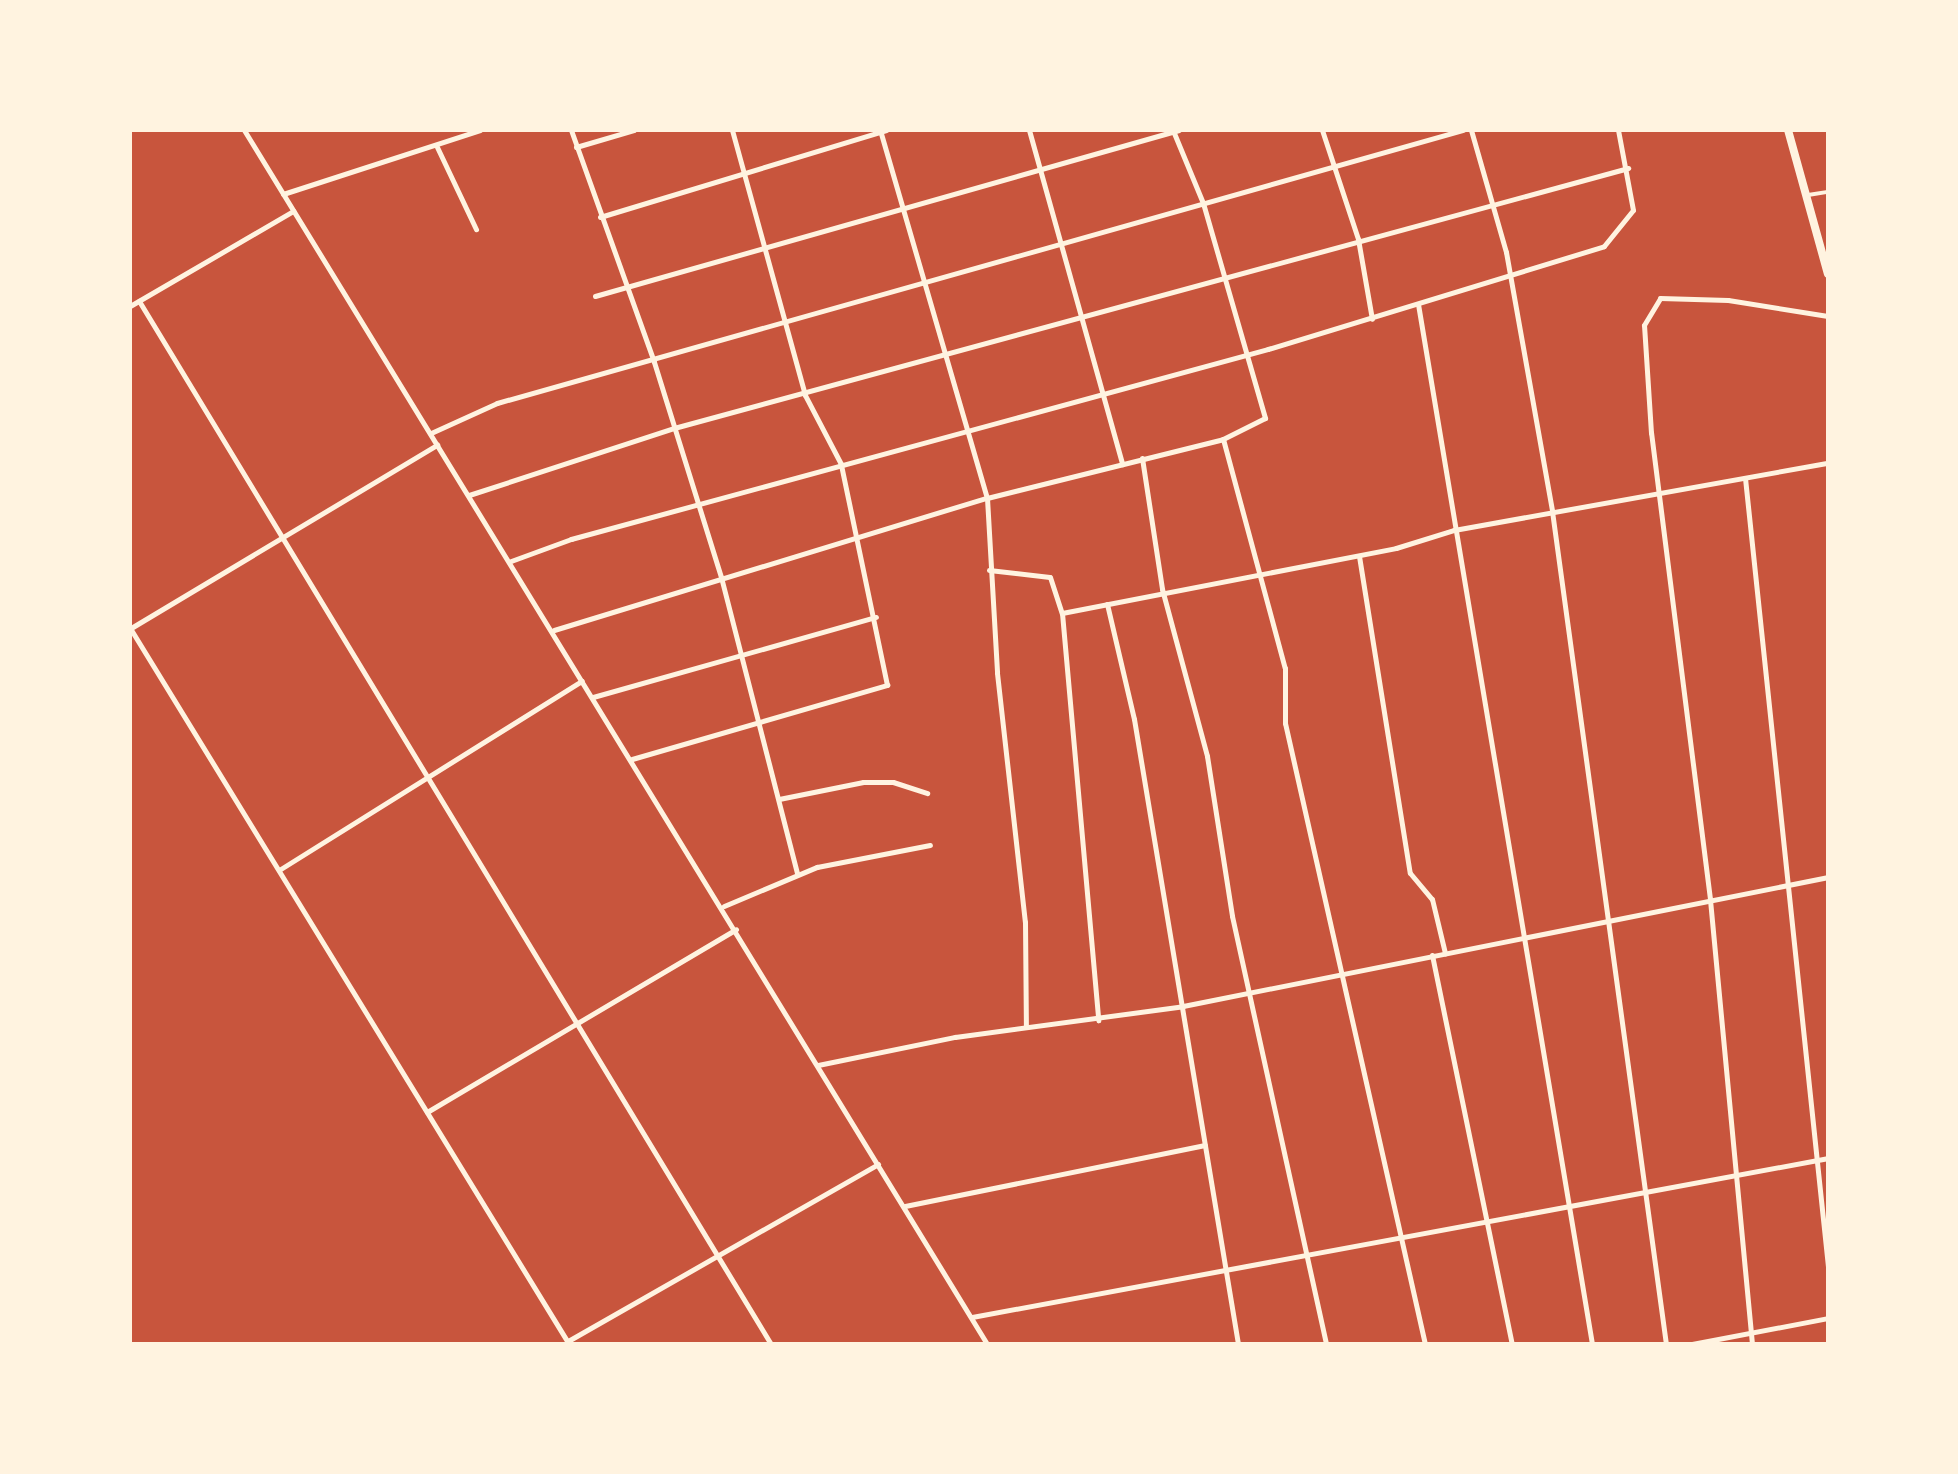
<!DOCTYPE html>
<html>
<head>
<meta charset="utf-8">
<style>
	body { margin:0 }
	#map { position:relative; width:1958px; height:1474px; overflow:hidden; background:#c8553d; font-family:"Libre Baskerville",serif }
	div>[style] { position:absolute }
	.pedestrian>* { height:4px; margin:-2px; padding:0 2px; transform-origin:2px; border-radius:2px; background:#fff3e0 }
	.minor>* { height:5px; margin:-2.5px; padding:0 2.5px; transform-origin:2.5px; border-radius:2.5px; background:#fff3e0 }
	.primary>* { height:8px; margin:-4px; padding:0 4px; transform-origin:4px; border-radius:4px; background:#fff3e0 }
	span { translate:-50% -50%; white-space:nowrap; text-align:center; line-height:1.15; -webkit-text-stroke:8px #fff3e0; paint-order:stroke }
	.frame { position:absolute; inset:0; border:132px solid #fff3e0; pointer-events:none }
</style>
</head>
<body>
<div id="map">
	<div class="pedestrian">
		<div style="left:1808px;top:195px;width:20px;rotate:-9deg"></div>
	</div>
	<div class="minor">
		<div style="left:244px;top:130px;width:1423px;rotate:58.53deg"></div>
		<div style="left:571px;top:130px;width:246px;rotate:70.3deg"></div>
		<div style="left:654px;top:362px;width:225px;rotate:72.7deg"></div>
		<div style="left:721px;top:577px;width:307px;rotate:75.6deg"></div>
		<div style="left:880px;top:130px;width:383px;rotate:73.8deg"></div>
		<div style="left:987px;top:498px;width:175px;rotate:86.7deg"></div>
		<div style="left:997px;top:673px;width:251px;rotate:83.6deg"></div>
		<div style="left:1025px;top:922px;width:105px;rotate:89.5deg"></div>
		<div style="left:1029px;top:130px;width:347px;rotate:74.4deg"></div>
		<div style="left:1322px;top:130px;width:115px;rotate:71.7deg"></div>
		<div style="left:1358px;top:239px;width:81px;rotate:80.1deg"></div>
		<div style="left:1471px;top:130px;width:127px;rotate:74deg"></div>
		<div style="left:1506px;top:252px;width:263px;rotate:79.9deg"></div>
		<div style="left:1552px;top:511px;width:841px;rotate:82.21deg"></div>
		<div style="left:1174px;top:133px;width:76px;rotate:67.5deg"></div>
		<div style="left:1203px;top:203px;width:224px;rotate:73.9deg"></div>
		<div style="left:1265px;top:418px;width:47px;rotate:153.4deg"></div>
		<div style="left:437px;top:147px;width:91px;rotate:64.6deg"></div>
		<div style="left:576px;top:147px;width:60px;rotate:-16.3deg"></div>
		<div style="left:283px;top:194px;width:207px;rotate:-18deg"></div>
		<div style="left:600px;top:217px;width:299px;rotate:-16.9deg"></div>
		<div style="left:595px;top:296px;width:607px;rotate:-15.87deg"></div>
		<div style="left:139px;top:301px;width:1220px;rotate:58.79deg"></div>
		<div style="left:1418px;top:304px;width:1054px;rotate:80.5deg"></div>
		<div style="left:130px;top:306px;width:189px;rotate:-30.2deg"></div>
		<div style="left:431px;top:433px;width:72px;rotate:-24.4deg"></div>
		<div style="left:497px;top:403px;width:1004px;rotate:-15.78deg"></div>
		<div style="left:1142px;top:458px;width:133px;rotate:81.3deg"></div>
		<div style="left:1162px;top:589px;width:173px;rotate:74.9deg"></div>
		<div style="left:1207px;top:756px;width:162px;rotate:81.1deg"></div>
		<div style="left:1232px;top:916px;width:438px;rotate:77.6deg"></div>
		<div style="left:1745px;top:478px;width:793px;rotate:83.99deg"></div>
		<div style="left:469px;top:495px;width:216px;rotate:-18.1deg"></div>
		<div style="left:674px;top:428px;width:989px;rotate:-15.24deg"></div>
		<div style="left:1359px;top:556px;width:321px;rotate:80.9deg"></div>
		<div style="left:1410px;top:873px;width:34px;rotate:50deg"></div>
		<div style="left:1432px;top:899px;width:56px;rotate:76.5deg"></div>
		<div style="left:511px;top:561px;width:64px;rotate:-20.1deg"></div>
		<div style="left:571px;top:539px;width:722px;rotate:-15.25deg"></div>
		<div style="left:1268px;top:349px;width:351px;rotate:-17deg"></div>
		<div style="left:1604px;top:246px;width:46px;rotate:-51.1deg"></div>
		<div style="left:1633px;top:210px;width:81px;rotate:-100.6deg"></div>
		<div style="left:989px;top:570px;width:61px;rotate:6.5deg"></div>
		<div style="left:1050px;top:577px;width:38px;rotate:72deg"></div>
		<div style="left:1062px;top:613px;width:409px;rotate:84.9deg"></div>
		<div style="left:1107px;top:604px;width:118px;rotate:76.8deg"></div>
		<div style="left:1134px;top:719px;width:634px;rotate:80.55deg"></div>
		<div style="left:1062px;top:613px;width:340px;rotate:-11deg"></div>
		<div style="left:1396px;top:548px;width:61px;rotate:-17.2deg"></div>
		<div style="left:1454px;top:530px;width:380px;rotate:-10.2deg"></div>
		<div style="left:130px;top:628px;width:840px;rotate:58.49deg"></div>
		<div style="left:131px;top:628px;width:357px;rotate:-30.9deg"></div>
		<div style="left:554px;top:630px;width:453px;rotate:-17deg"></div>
		<div style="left:987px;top:498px;width:243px;rotate:-14deg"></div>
		<div style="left:1223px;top:439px;width:237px;rotate:74.9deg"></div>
		<div style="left:1285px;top:668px;width:55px;rotate:90deg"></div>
		<div style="left:1285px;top:723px;width:637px;rotate:77.3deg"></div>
		<div style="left:593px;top:697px;width:294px;rotate:-15.8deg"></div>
		<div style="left:632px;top:759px;width:266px;rotate:-16.2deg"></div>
		<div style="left:887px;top:685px;width:226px;rotate:-101.8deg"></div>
		<div style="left:841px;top:464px;width:78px;rotate:-117.6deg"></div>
		<div style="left:805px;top:395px;width:275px;rotate:-105.4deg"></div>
		<div style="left:779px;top:799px;width:86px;rotate:-11.4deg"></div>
		<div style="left:863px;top:782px;width:30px"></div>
		<div style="left:893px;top:782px;width:36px;rotate:18deg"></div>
		<div style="left:279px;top:870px;width:357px;rotate:-32deg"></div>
		<div style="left:724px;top:906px;width:101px;rotate:-22.8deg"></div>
		<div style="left:817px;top:867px;width:115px;rotate:-11deg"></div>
		<div style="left:1432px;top:955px;width:397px;rotate:78.4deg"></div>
		<div style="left:818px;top:1065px;width:140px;rotate:-11.6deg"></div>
		<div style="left:955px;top:1037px;width:230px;rotate:-7.7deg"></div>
		<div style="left:1183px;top:1006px;width:658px;rotate:-11.31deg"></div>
		<div style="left:427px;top:1112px;width:359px;rotate:-30.6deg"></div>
		<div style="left:905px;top:1206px;width:306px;rotate:-11.5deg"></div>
		<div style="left:972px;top:1317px;width:871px;rotate:-10.52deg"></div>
		<div style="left:568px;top:1341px;width:357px;rotate:-29.7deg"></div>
		<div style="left:1692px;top:1344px;width:138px;rotate:-10.8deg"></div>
		<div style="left:1752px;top:1344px;width:447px;rotate:-95.4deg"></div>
		<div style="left:1710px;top:899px;width:470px;rotate:-97.2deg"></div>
		<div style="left:1651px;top:433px;width:108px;rotate:-93.7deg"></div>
		<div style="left:1644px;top:325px;width:31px;rotate:-59deg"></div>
		<div style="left:1660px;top:298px;width:68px;rotate:1.7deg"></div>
		<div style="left:1728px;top:300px;width:101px;rotate:9.1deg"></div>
	</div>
	<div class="primary">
		<div style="left:1788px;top:130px;width:149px;rotate:74.5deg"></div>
	</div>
	<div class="frame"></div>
</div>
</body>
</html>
